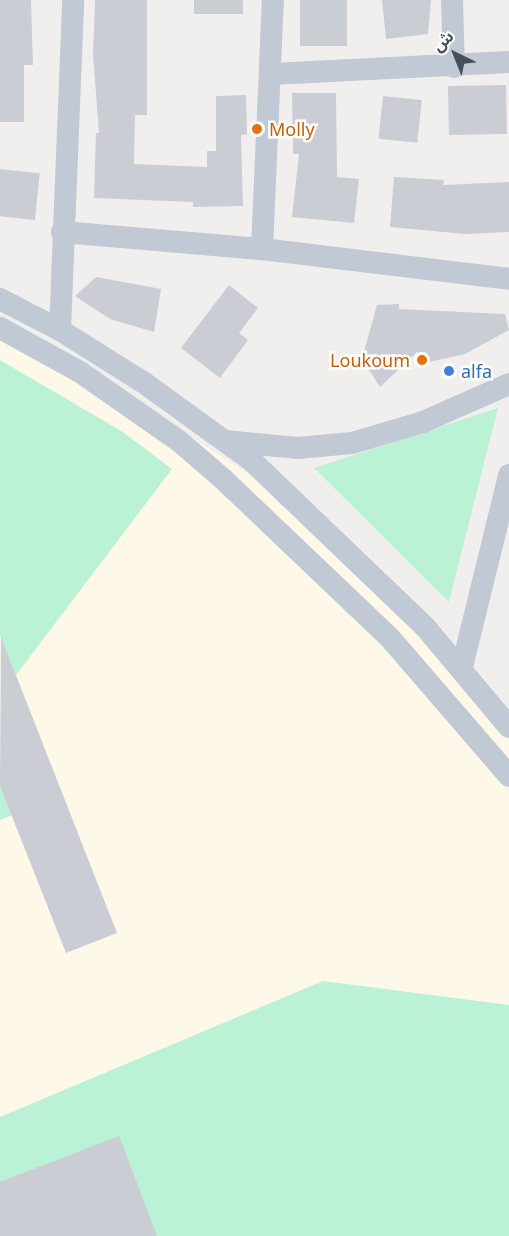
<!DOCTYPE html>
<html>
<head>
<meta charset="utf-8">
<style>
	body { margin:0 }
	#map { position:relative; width:509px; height:1236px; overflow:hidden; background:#f1efee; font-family:"Noto Sans","Noto Sans Arabic",sans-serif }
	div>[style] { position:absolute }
	.commercial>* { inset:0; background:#fdf8e7 }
	.green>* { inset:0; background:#bbf1d5 }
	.building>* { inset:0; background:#cacdd4; transform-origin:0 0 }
	.minor>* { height:22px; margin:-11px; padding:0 11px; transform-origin:11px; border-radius:11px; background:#c1c9d4 }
	.dots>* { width:16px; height:16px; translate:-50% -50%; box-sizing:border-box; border:3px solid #fff; border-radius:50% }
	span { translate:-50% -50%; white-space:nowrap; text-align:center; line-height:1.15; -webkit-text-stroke:5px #fff; paint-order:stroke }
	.food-label { font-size:18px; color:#c56008 }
	.left { translate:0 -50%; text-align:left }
	.right { translate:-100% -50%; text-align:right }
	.shop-label { font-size:18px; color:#366cbe }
	.north { position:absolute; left:425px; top:24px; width:60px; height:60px; -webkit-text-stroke:4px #fff; paint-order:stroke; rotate:317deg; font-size:16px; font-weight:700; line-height:24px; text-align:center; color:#46505d }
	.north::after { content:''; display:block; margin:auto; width:21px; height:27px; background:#46505d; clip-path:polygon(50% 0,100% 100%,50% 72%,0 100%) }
</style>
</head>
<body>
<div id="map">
	<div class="commercial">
		<div style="clip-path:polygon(0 329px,160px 417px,256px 479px,509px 720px,509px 1236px,0 1236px)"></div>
	</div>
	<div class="green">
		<div style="clip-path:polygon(0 360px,123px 432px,172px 469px,16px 675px,0 635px)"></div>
		<div style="clip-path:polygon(498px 408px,449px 602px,314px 468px)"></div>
		<div style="clip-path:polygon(0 786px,12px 815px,0 820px)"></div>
		<div style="clip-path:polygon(323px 981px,509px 1005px,509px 1236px,0 1236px,0 1117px)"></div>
	</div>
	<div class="building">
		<div style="clip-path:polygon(0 0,31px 0,33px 65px,24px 65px,24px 122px,0 122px)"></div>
		<div style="clip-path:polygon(95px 0,147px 0,147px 115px,135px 115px,134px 164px,207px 167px,207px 151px,216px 151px,216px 96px,246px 95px,247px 134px,241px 135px,243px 206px,193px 207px,193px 202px,94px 198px,96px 133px,99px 133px,93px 54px)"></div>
		<div style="left:194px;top:0;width:49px;height:14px"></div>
		<div style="left:300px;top:0;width:47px;height:46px"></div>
		<div style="clip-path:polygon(382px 0,431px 0,428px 34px,386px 39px)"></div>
		<div style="left:506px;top:85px;width:49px;height:58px;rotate:89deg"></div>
		<div style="clip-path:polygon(292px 93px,336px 93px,337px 177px,359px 179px,354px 223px,292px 217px,299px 154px,293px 154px)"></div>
		<div style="left:383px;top:96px;width:39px;height:43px;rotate:6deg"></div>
		<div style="left:0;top:169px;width:40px;height:47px;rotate:6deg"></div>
		<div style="clip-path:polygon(394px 177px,444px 180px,443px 185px,509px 182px,509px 232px,465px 234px,390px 227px)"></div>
		<div style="clip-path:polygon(96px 277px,161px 289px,154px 332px,110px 319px,75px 296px)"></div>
		<div style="clip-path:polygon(229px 285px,258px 308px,239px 333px,248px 340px,220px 378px,181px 348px)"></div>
		<div style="clip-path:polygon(399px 304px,399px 309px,505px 314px,509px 330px,465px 354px,420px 364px,418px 351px,380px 387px,362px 359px,377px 305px)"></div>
		<div style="clip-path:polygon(1px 637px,117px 933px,66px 953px,0 786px)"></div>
		<div style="clip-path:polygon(119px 1136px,157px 1236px,0 1236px,0 1182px)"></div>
	</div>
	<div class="minor">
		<div style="left:452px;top:0;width:67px;rotate:88.3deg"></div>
		<div style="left:272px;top:74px;width:237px;rotate:-2.9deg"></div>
		<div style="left:62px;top:232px;width:201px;rotate:4.9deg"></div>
		<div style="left:262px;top:249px;width:249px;rotate:6.9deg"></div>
		<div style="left:262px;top:249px;width:249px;rotate:-87.5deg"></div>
		<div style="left:0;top:299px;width:68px;rotate:27.3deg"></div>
		<div style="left:60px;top:330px;width:98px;rotate:32.1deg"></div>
		<div style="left:143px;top:382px;width:135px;rotate:35.9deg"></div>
		<div style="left:252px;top:461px;width:241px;rotate:43.8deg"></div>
		<div style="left:426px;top:628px;width:129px;rotate:50deg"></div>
		<div style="left:0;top:328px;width:91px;rotate:28.8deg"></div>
		<div style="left:80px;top:372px;width:121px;rotate:34.9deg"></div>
		<div style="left:179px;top:441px;width:58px;rotate:40.8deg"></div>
		<div style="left:223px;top:479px;width:231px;rotate:43.6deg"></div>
		<div style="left:390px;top:638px;width:182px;rotate:49.2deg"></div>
		<div style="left:60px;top:330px;width:330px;rotate:-87.7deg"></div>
		<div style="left:225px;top:441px;width:73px;rotate:5.5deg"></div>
		<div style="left:298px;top:448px;width:54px;rotate:-5.3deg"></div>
		<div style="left:352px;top:443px;width:74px;rotate:-16.5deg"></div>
		<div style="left:423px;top:422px;width:94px;rotate:-23.8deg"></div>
		<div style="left:462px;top:667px;width:198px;rotate:-76.2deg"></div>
	</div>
	<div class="dots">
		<div style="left:257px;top:129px;background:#e8710a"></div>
		<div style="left:422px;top:360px;background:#e8710a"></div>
		<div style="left:449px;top:371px;background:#3f7fe0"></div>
	</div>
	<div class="food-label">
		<span class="left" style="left:269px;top:129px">Molly</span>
		<span class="right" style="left:410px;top:360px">Loukoum</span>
	</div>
	<div class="shop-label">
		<span class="left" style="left:461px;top:371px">alfa</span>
	</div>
	<div class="north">ش</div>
</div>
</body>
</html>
